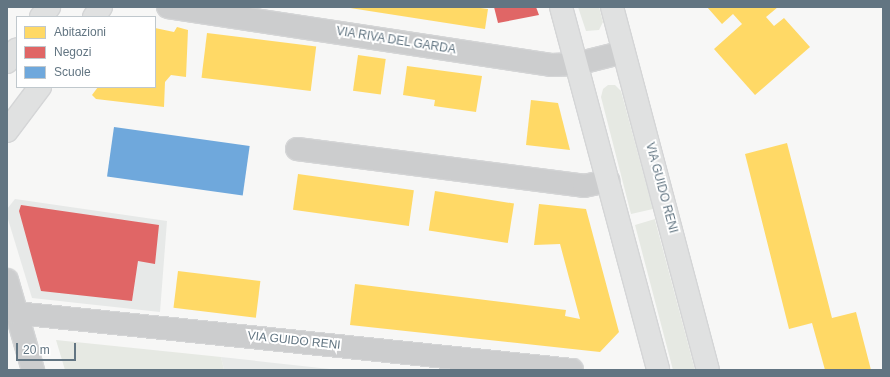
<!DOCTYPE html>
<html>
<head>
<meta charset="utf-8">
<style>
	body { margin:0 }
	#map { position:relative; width:890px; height:377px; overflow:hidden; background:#f7f7f6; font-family:Arial,sans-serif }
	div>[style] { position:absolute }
	.built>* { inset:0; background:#e7e9e8 }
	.green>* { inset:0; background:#e6e9e3 }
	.homes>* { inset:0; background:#ffd966; transform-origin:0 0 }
	.shops>* { inset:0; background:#e06666 }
	.schools>* { inset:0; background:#6fa8dc; transform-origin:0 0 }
	.roads { filter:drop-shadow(1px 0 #d4d5d6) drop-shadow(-1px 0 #d4d5d6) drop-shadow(0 1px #d4d5d6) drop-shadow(0 -1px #d4d5d6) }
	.minor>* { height:22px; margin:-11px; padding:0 11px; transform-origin:11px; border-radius:11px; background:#cccdce }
	.major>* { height:22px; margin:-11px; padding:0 11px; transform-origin:11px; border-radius:11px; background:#e0e1e1 }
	span { translate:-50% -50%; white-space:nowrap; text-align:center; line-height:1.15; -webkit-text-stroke:4px #fff; paint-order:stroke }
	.street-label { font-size:12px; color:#627582 }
	.frame { position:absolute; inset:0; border:8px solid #627582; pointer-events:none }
	.legend { position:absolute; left:16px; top:16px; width:140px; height:72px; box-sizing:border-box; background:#fff; border:1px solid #c0c8cd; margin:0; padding:5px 7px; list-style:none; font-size:12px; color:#627582 }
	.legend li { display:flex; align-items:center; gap:8px; height:20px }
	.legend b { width:20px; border:1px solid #c0c8cd }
	.scale { position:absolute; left:16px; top:343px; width:60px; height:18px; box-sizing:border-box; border:2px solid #627582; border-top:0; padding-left:5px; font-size:12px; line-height:14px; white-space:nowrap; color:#627582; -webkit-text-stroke:3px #fff; paint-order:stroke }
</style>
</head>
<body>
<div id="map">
	<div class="built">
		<div style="clip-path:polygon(15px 199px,167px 221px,160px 312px,32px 298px,7px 216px,7px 209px)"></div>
		<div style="clip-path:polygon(221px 357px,339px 370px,224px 370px)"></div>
	</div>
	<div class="green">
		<div style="clip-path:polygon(578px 7px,599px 7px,603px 22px,599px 30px,586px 31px)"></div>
		<div style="clip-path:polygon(608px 85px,615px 85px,621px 91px,653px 209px,631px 214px,601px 97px,603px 89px)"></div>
		<div style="clip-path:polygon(655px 219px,655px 220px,695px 370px,673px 370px,635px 225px)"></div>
		<div style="clip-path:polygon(56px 340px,221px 357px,224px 370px,65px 370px)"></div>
	</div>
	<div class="homes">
		<div style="clip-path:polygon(473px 7px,488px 9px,485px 29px,350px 8px)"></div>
		<div style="clip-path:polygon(707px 7px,778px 7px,766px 17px,774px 26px,784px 18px,810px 47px,755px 95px,714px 49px,742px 24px,733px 14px,722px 24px)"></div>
		<div style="clip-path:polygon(177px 27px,188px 30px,186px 77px,171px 75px,165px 82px,164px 107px,96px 99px,92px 95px,98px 87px,155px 87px,155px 28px,174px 32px)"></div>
		<div style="left:207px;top:33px;width:110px;height:45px;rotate:7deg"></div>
		<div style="left:358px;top:55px;width:28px;height:36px;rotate:8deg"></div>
		<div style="clip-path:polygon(407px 66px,482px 76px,476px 112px,434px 106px,435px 100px,403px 95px)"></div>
		<div style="clip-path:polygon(531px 100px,558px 103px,570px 150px,526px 145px)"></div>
		<div style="clip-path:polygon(787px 143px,832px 318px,856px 312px,871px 370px,825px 370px,812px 323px,789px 329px,745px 154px)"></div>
		<div style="left:298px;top:174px;width:117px;height:36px;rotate:8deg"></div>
		<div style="left:435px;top:191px;width:80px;height:40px;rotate:9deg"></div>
		<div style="clip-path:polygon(539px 204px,586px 209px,619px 332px,600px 352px,350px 325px,355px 284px,566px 310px,565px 316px,580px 319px,560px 244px,534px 245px)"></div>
		<div style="left:178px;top:271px;width:83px;height:37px;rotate:7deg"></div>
	</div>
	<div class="shops">
		<div style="clip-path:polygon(494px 7px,536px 7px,539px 15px,498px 23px)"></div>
		<div style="clip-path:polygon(21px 205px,159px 225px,155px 264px,138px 261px,132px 301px,41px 291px,19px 211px)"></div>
	</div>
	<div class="schools">
		<div style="left:114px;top:127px;width:137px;height:50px;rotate:8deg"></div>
	</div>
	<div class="roads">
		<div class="minor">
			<div style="left:168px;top:7px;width:387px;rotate:8.6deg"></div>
			<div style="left:551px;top:65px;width:25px;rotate:-2deg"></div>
			<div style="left:576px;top:64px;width:49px;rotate:-14deg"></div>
			<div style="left:297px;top:149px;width:289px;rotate:7.3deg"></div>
			<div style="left:584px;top:186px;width:25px;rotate:-12deg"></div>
			<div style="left:7px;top:280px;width:94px;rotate:73.9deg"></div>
			<div style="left:16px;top:313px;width:559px;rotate:5.85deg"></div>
		</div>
		<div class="major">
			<div style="left:561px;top:7px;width:376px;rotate:75deg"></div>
			<div style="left:612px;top:7px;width:375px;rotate:75.2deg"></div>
			<div style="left:41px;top:17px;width:13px;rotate:-51deg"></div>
			<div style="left:94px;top:17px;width:12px;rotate:-55deg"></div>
			<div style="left:7px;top:62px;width:16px;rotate:-52deg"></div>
			<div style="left:7px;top:131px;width:55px;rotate:-53.1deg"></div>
		</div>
	</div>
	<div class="street-label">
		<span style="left:396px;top:41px;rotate:9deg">VIA RIVA DEL GARDA</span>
		<span style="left:661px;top:188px;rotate:75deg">VIA GUIDO RENI</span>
		<span style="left:294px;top:341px;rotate:6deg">VIA GUIDO RENI</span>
	</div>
	<div class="frame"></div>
	<ul class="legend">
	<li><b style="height:11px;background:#ffd966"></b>Abitazioni</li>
	<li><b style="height:11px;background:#e06666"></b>Negozi</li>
	<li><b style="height:11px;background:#6fa8dc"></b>Scuole</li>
	</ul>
	<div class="scale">20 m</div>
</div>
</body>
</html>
